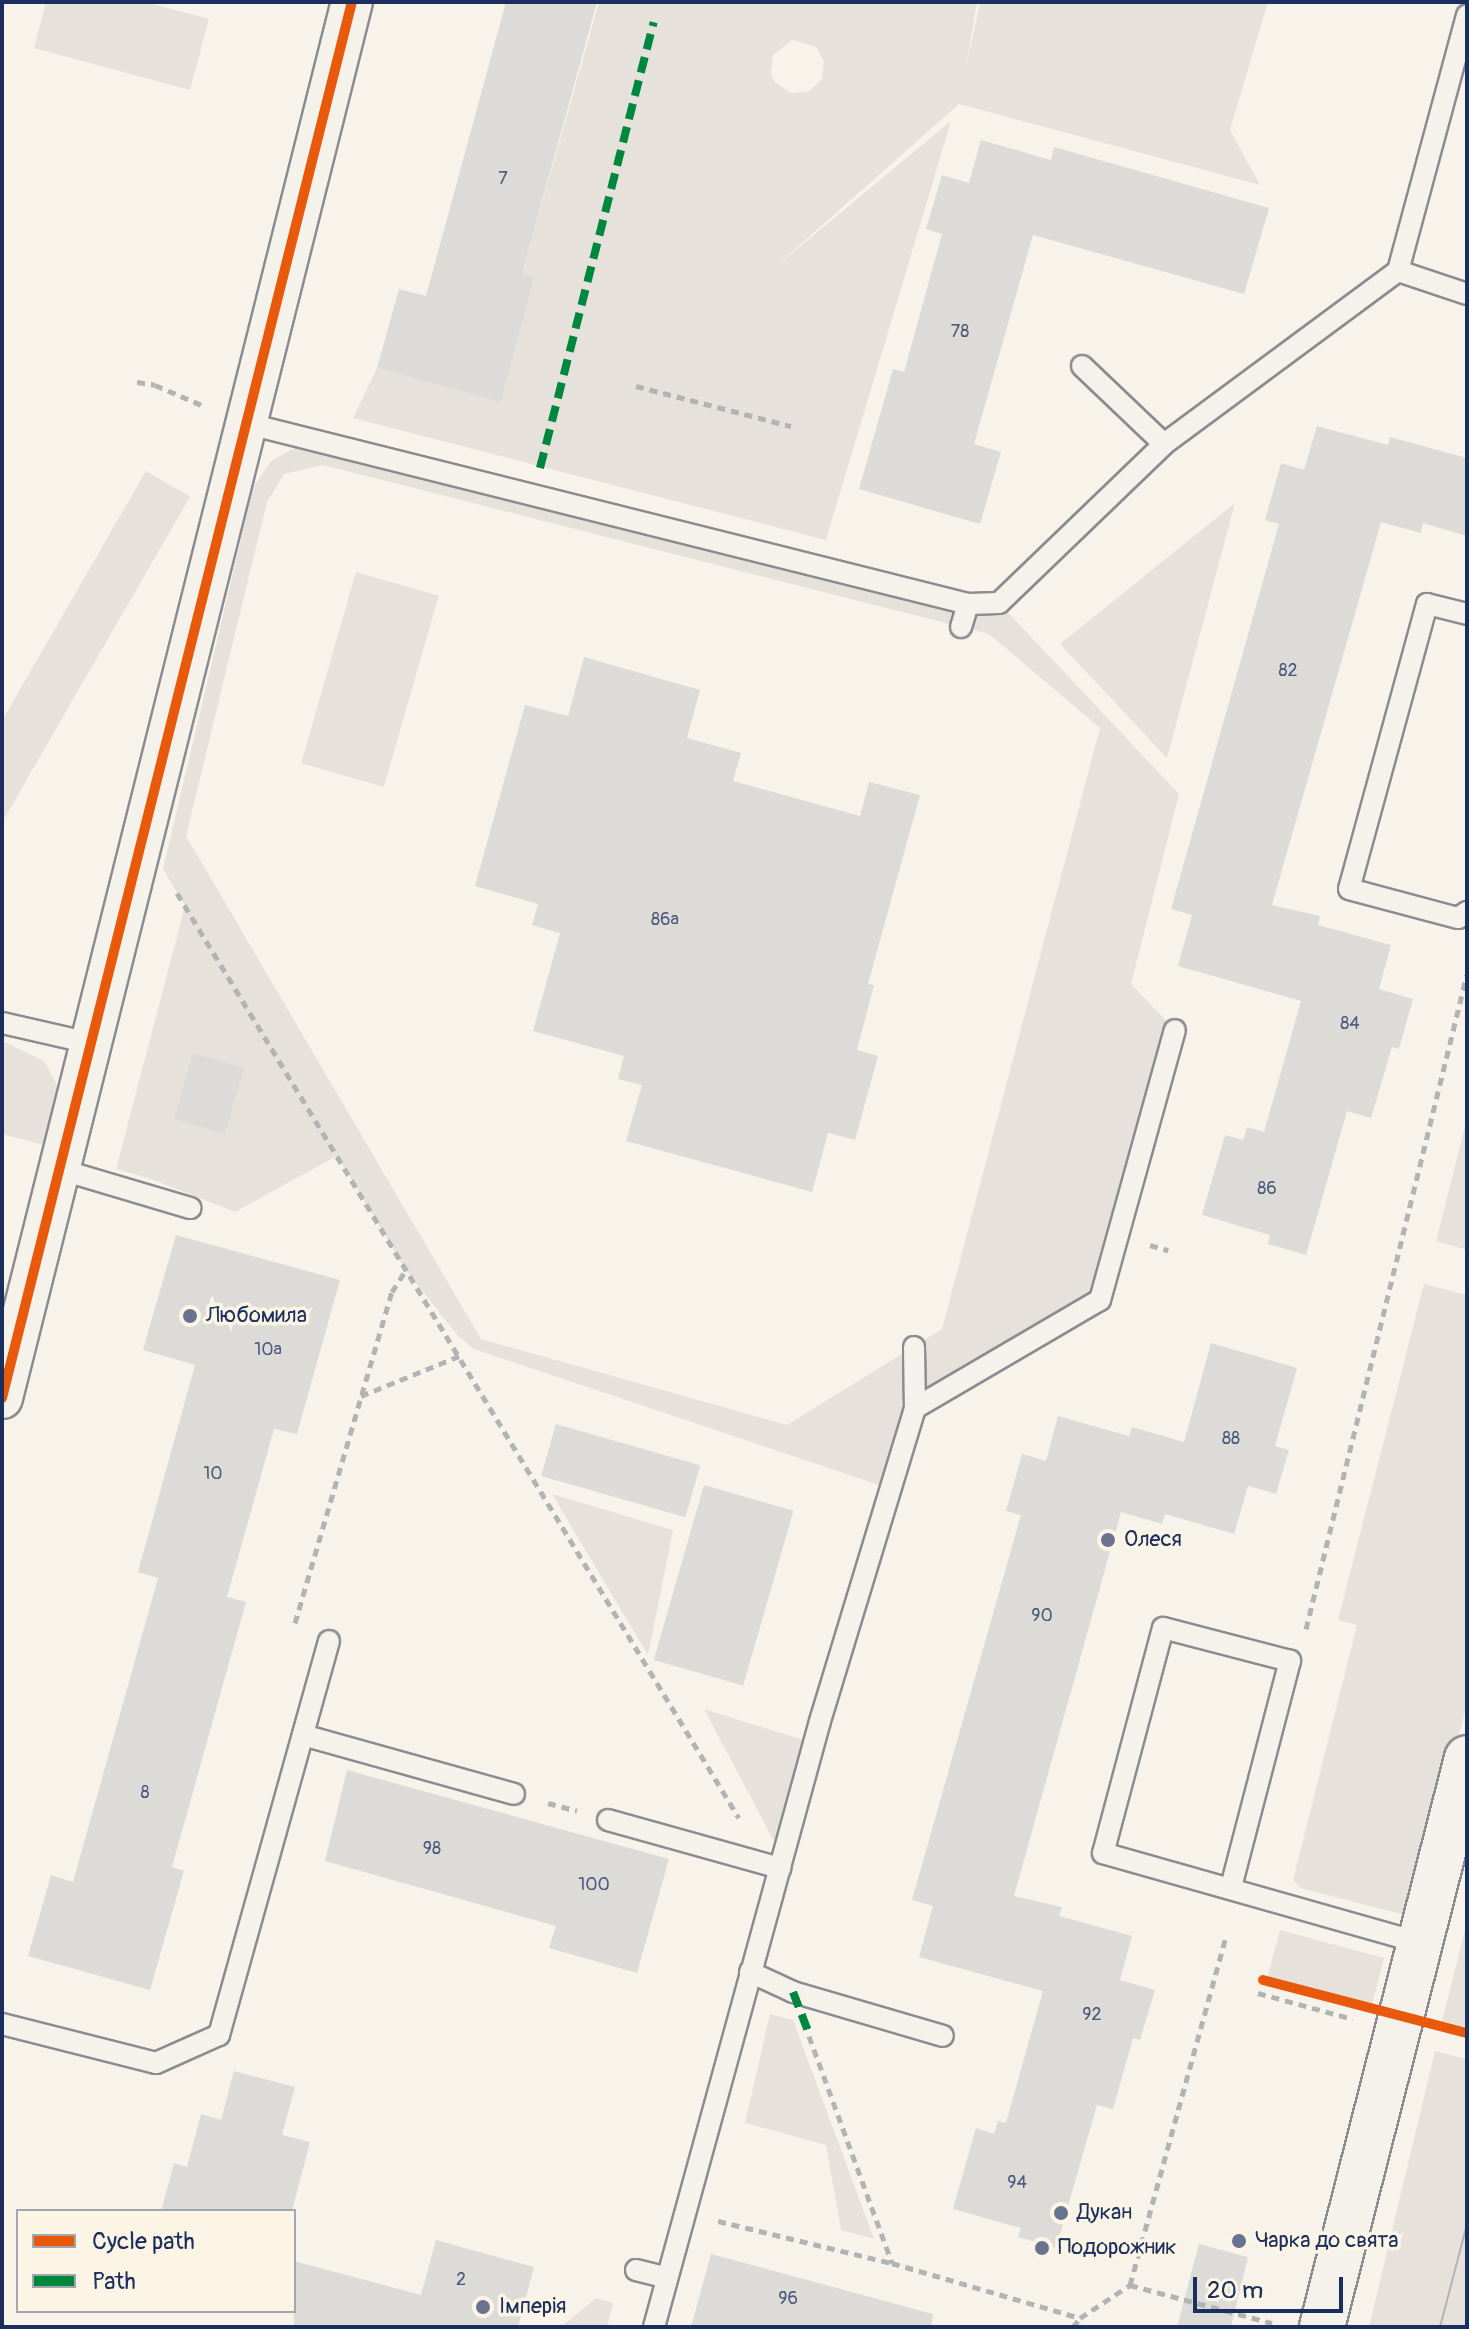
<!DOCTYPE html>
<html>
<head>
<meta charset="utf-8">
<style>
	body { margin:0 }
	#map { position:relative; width:1469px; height:2329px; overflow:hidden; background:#f7f3ea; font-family:Pangolin,sans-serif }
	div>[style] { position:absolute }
	.green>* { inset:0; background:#e6e2db; transform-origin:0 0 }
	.building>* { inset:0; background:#dddbd7; transform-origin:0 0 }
	.path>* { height:5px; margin-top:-2.5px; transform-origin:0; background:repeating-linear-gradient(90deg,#b2b3b4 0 8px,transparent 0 14px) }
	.roads { filter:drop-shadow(2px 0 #8a8c91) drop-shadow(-2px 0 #8a8c91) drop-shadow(0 2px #8a8c91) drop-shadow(0 -2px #8a8c91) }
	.lane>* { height:20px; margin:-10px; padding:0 10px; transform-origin:10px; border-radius:10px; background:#f5f2ec }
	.street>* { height:40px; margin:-20px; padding:0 20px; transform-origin:20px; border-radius:20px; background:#f5f2ec }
	.secondary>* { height:44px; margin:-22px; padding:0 22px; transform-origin:22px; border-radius:22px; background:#f5f2ec }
	.tram>* { height:2px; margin:-1px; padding:0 1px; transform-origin:1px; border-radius:1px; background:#b2b3b4 }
	.quiet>* { height:8px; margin-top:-4px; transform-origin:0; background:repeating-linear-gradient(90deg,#00873e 0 16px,transparent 0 24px) }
	.cycleway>* { height:10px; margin:-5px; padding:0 5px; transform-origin:5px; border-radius:5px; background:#e8590c }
	.dots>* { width:22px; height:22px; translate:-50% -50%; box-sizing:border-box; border:4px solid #fcf5e5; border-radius:50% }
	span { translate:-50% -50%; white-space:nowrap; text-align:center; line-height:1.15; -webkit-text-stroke:7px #fcf5e5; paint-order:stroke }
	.number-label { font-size:18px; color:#4c5a7c }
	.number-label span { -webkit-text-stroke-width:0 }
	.poi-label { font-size:22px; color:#1b2f5e }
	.left { translate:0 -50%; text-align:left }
	.frame { position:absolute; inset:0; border:4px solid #1b2f5e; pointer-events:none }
	.legend { position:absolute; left:16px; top:2209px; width:280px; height:104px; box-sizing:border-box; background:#fcf5e5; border:2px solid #a2a6af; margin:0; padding:10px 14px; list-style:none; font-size:24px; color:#1b2f5e }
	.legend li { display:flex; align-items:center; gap:16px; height:40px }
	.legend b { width:40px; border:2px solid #a2a6af }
	.scale { position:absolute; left:1193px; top:2277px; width:150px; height:36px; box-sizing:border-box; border:4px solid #1b2f5e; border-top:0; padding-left:10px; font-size:24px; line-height:28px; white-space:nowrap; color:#1b2f5e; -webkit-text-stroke:6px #fcf5e5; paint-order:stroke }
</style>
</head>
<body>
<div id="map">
	<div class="green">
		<div style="clip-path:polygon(46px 2px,145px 2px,209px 19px,190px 90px,34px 48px)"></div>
		<div style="clip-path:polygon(evenodd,599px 2px,977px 2px,966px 68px,980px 2px,1268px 2px,1230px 130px,1260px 185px,959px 104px,774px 268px,951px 121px,826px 540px,353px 418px,377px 368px,501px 401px,535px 278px,522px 274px,599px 2px,792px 40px,816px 47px,824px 62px,822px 79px,808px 92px,791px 93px,775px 82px,771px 74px,773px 55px,792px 40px)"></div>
		<div style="clip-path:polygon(evenodd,311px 439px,999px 603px,1179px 794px,1131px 984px,1175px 1030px,1100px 1300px,915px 1408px,891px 1489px,474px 1349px,458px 1336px,406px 1270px,337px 1156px,235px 1212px,151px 1179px,116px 1169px,185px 906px,163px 869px,253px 488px,271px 461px,311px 439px,323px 465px,989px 634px,1100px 728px,942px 1329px,787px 1425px,481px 1339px,186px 836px,267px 502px,284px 474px,323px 465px)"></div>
		<div style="left:146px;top:471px;width:51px;height:518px;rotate:30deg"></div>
		<div style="clip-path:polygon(1235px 503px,1167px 758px,1060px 644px)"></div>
		<div style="left:356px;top:572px;width:86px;height:199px;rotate:16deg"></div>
		<div style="clip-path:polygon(2px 1041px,44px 1061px,57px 1085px,44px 1145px,2px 1134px)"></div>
		<div style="clip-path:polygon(1467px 1118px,1467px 1250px,1436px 1241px)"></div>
		<div style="clip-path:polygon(1424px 1284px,1467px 1295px,1467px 1703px,1416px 1906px,1405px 1915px,1300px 1888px,1293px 1880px,1357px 1625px,1338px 1620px)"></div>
		<div style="clip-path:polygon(552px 1494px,673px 1530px,648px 1655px)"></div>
		<div style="clip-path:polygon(704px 1709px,810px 1742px,775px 1843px)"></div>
		<div style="clip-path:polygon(1467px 1923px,1467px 2027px,1442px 2021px)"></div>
		<div style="left:1280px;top:1930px;width:108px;height:48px;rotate:15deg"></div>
		<div style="clip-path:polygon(770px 2014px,793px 2020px,874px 2239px,841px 2230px,826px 2145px,745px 2123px)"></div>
		<div style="clip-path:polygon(1435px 2051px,1467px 2059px,1467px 2327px,1369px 2327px)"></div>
		<div style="clip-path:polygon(596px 2298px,613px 2303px,607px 2327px,561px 2327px)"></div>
	</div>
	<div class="building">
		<div style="clip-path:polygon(506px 2px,597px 2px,522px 274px,535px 277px,501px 402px,377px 368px,399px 289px,426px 296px)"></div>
		<div style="clip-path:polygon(981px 140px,1051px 160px,1054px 147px,1269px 208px,1244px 294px,1033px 235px,974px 444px,1001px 452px,980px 524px,859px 489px,893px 369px,904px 372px,942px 234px,926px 229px,942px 175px,969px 183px)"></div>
		<div style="clip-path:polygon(1317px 426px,1388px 445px,1390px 437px,1467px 458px,1467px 536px,1423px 523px,1421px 533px,1381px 522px,1272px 905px,1320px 916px,1318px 925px,1391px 945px,1379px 989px,1413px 999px,1399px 1049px,1392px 1047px,1371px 1118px,1347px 1111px,1306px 1255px,1268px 1244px,1270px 1235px,1202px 1215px,1225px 1135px,1243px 1140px,1247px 1127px,1264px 1132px,1301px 1001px,1178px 966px,1192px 915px,1171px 909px,1279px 524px,1265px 520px,1281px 463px,1304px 470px)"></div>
		<div style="clip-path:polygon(584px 657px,700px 690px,687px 738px,741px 753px,733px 781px,860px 816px,869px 782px,920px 795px,868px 984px,874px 985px,857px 1050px,878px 1056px,855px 1140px,828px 1133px,812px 1192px,626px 1141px,642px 1085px,618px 1079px,624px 1056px,533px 1031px,560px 933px,532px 925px,538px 904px,475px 886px,525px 705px,568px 716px)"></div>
		<div style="left:193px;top:1053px;width:53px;height:69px;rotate:16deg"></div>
		<div style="clip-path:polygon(176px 1235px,340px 1280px,297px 1434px,274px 1429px,227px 1597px,246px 1602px,172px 1867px,184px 1871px,150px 1990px,28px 1956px,51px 1875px,73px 1882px,158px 1578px,138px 1572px,195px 1365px,143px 1350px)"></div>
		<div style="clip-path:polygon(1211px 1343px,1297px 1368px,1275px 1446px,1289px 1450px,1276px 1494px,1248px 1486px,1234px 1534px,1165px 1514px,1162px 1524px,1121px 1512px,1014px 1896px,1062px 1907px,1059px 1916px,1132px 1936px,1120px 1980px,1155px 1990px,1140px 2040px,1133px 2038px,1113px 2109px,1097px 2105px,1056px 2248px,1018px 2237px,1021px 2228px,953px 2209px,976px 2128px,994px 2134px,998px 2121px,1006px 2123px,1043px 1991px,919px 1957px,933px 1906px,912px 1900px,1021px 1515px,1006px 1511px,1022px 1454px,1046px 1461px,1058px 1416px,1129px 1436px,1132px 1427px,1184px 1442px)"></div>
		<div style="left:556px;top:1424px;width:150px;height:54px;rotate:16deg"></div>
		<div style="left:704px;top:1485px;width:93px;height:182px;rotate:16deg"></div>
		<div style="clip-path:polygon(347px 1770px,669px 1859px,637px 1973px,549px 1948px,556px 1926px,325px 1861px)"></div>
		<div style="clip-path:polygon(234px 2071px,295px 2087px,282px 2135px,310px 2142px,292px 2211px,161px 2211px,174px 2163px,187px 2167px,201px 2114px,221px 2120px)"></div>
		<div style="clip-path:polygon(436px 2240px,534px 2267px,518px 2327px,294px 2327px,294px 2261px,421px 2295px)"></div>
		<div style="clip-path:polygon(1199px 2244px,1248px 2257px,1231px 2327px,1177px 2327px)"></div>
		<div style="clip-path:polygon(711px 2254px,933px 2314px,931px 2327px,691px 2327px)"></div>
	</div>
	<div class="path">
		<div style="left:137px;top:382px;width:18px;rotate:9deg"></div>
		<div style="left:155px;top:385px;width:53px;rotate:23.2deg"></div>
		<div style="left:636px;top:386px;width:160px;rotate:14.5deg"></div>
		<div style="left:177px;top:893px;width:1082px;rotate:58.72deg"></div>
		<div style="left:1150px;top:1245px;width:19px;rotate:16deg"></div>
		<div style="left:361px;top:1396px;width:106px;rotate:-22.2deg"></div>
		<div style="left:295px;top:1623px;width:345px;rotate:-73.7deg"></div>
		<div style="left:392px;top:1292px;width:26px;rotate:-58deg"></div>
		<div style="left:1306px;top:1629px;width:674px;rotate:-76.19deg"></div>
		<div style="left:548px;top:1803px;width:30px;rotate:15deg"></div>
		<div style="left:1258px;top:1993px;width:98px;rotate:15.3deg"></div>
		<div style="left:809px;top:2036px;width:242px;rotate:69.9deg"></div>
		<div style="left:718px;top:2221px;width:179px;rotate:13.6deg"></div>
		<div style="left:892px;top:2263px;width:196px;rotate:16.3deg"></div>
		<div style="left:1130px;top:2285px;width:147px;rotate:15deg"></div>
		<div style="left:1073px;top:2327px;width:11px;rotate:-52deg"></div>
		<div style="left:1080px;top:2318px;width:60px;rotate:-33.4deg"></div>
		<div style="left:1130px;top:2285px;width:359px;rotate:-74.6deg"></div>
	</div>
	<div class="roads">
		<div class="lane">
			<div style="left:1398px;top:271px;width:73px;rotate:18.4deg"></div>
			<div style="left:1082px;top:366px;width:113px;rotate:43.6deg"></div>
			<div style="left:245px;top:423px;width:745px;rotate:14.05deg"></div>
			<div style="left:968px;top:604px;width:31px;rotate:-2deg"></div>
			<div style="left:999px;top:603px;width:229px;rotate:-43.9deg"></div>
			<div style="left:1164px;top:444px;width:291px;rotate:-36.5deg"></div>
			<div style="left:1398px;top:271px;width:265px;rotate:-74.9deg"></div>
			<div style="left:1467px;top:614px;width:41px;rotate:-166deg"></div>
			<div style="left:1427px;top:604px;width:295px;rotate:105.3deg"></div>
			<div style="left:1349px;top:889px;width:113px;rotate:14.9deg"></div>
			<div style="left:1458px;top:918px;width:11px;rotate:-34deg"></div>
			<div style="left:961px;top:627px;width:24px;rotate:-73deg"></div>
			<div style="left:2px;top:1023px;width:89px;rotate:12.9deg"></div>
			<div style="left:62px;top:1170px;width:134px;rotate:16.5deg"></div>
			<div style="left:914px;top:1347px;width:61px;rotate:89.1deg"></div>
			<div style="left:303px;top:1735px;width:219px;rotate:15.6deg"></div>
			<div style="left:608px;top:1820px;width:179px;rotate:15.6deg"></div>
			<div style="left:1231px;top:1887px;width:234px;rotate:-75.4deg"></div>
			<div style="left:1290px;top:1661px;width:131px;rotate:-165.4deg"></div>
			<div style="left:1163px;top:1628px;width:233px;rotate:104.9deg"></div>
			<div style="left:1103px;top:1853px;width:327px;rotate:15.8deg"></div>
			<div style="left:750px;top:1972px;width:47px;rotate:24.9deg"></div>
			<div style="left:793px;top:1992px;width:156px;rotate:16.3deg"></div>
			<div style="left:2px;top:2024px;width:159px;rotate:14.2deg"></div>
			<div style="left:156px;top:2063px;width:69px;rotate:-24deg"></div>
			<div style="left:219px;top:2035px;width:409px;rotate:-74.4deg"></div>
			<div style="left:636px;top:2270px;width:32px;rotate:14deg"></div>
			<div style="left:654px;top:2327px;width:628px;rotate:-74.68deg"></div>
			<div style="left:820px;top:1721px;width:327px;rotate:-73.1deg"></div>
			<div style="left:915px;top:1408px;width:214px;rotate:-30.3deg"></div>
			<div style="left:1100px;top:1300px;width:280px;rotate:-74.5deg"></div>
		</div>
		<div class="street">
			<div style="left:2px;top:1398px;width:1439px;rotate:-75.93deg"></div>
		</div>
		<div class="secondary">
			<div style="left:1322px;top:2327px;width:587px;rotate:-75.7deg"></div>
		</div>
	</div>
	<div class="tram">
		<div style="left:1440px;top:2327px;width:106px;rotate:-75.3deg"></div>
	</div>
	<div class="quiet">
		<div style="left:540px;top:468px;width:460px;rotate:-75.7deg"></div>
		<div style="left:793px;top:1992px;width:42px;rotate:69deg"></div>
	</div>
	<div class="cycleway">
		<div style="left:2px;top:1398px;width:1439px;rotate:-75.93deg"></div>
		<div style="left:1263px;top:1980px;width:211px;rotate:14.6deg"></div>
	</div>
	<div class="dots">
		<div style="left:190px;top:1316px;background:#68748f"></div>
		<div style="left:1108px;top:1540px;background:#68748f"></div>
		<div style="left:1061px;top:2213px;background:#68748f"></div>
		<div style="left:1239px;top:2241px;background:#68748f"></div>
		<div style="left:1042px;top:2248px;background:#68748f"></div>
		<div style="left:483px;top:2307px;background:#68748f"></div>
	</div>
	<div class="number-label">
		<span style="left:503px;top:179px">7</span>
		<span style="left:960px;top:332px">78</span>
		<span style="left:1288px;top:671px">82</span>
		<span style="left:665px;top:920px">86а</span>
		<span style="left:1350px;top:1024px">84</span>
		<span style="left:1267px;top:1189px">86</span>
		<span style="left:268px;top:1350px">10а</span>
		<span style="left:1231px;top:1439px">88</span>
		<span style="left:213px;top:1474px">10</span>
		<span style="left:1042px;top:1616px">90</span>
		<span style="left:145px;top:1793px">8</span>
		<span style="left:432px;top:1849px">98</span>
		<span style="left:594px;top:1885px">100</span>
		<span style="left:1092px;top:2015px">92</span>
		<span style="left:1017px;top:2183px">94</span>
		<span style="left:461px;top:2280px">2</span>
		<span style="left:788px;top:2299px">96</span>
	</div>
	<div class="poi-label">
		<span class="left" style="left:206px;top:1316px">Любомила</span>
		<span class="left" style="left:1124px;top:1540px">Олеся</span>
		<span class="left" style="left:1077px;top:2213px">Дукан</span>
		<span class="left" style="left:1255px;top:2241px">Чарка до свята</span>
		<span class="left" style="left:1058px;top:2248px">Подорожник</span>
		<span class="left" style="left:499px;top:2307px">Імперія</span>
	</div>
	<div class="frame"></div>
	<ul class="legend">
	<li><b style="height:10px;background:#e8590c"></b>Cycle path</li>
	<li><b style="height:10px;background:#00873e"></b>Path</li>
	</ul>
	<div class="scale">20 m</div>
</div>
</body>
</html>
